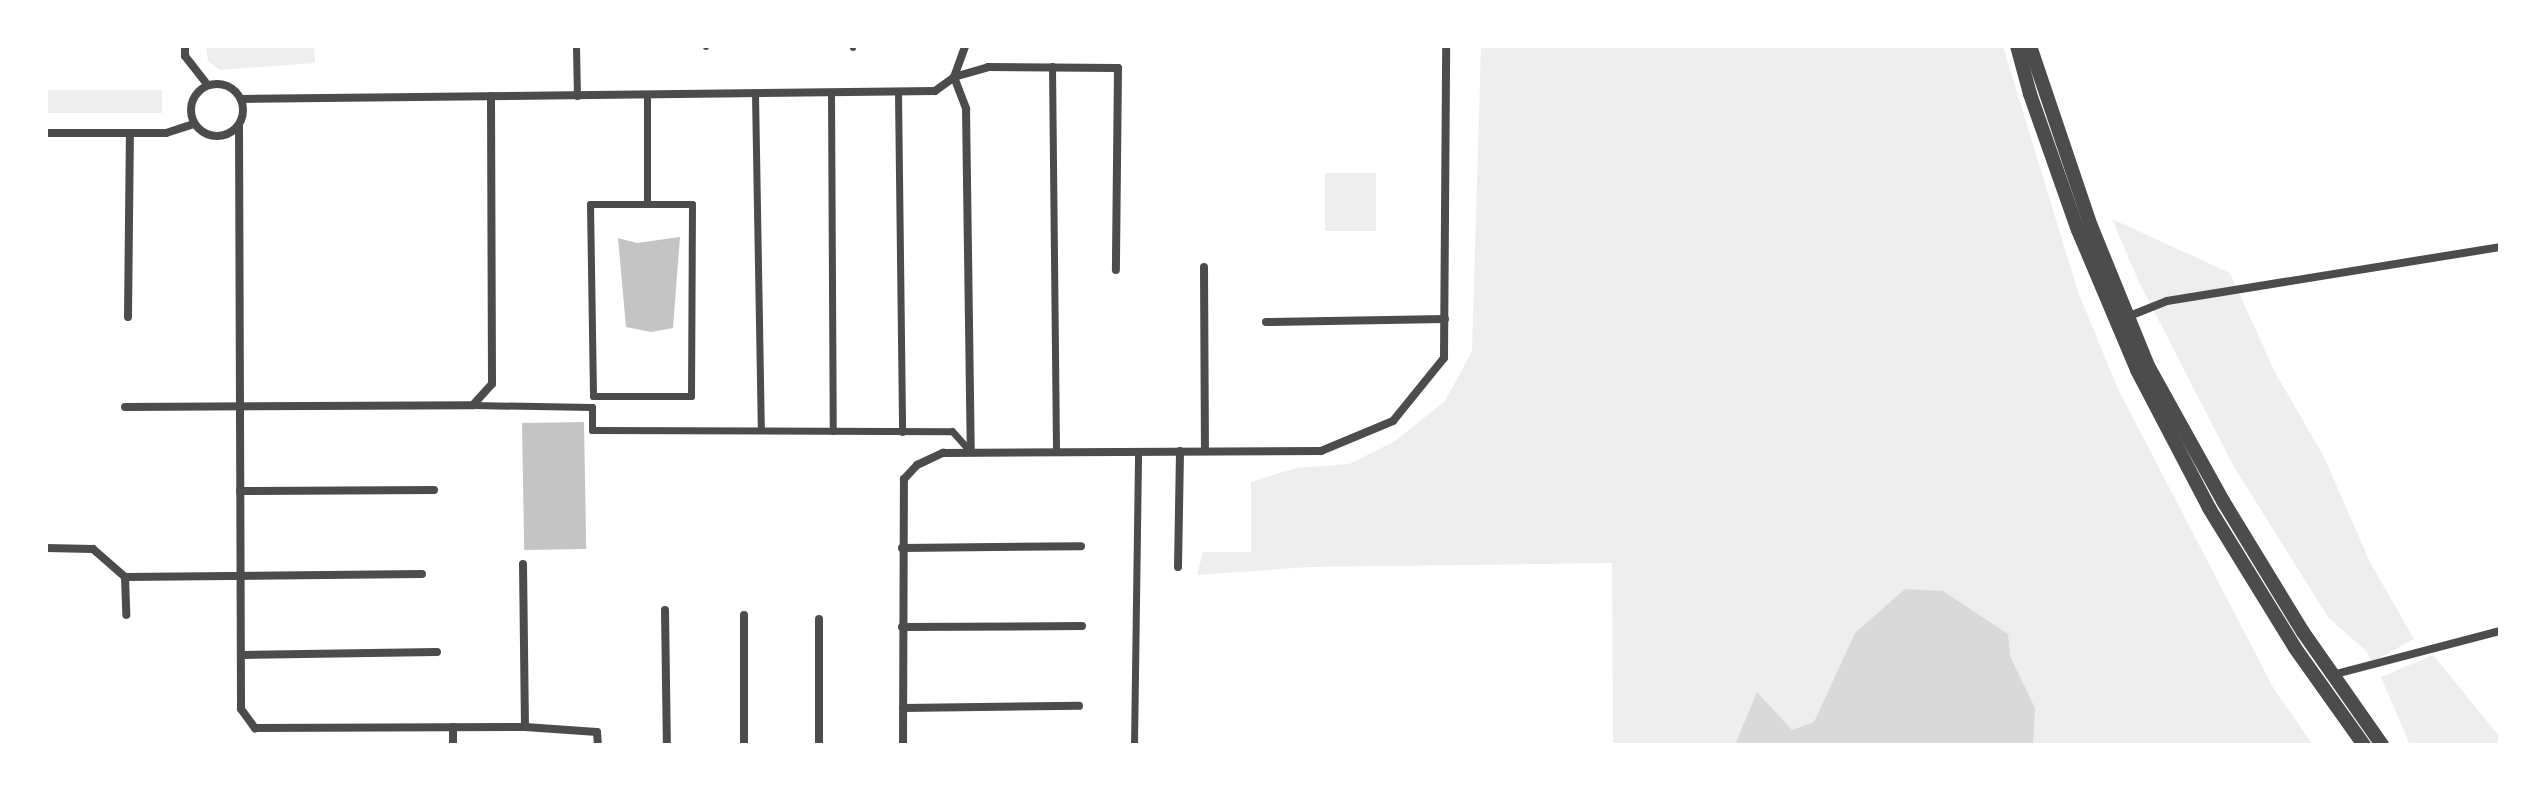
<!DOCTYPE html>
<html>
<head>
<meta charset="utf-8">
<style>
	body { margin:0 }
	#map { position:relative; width:2546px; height:791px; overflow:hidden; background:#fff; font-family:"Crimson Pro",serif }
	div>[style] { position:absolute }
	.green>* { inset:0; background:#eee; transform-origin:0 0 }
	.water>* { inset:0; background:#d9d9d9 }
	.building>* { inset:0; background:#c4c4c4; transform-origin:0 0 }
	.service>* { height:6px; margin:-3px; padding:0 3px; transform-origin:3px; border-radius:3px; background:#4c4c4c }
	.pedestrian>* { height:7px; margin:-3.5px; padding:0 3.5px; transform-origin:3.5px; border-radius:3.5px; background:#4c4c4c }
	.minor>* { height:8px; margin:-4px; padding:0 4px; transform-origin:4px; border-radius:4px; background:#4c4c4c }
	.minor>.ring { margin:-4px; padding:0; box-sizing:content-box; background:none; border:8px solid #4c4c4c; border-radius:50% }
	.tertiary>* { height:14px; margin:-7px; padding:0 7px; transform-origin:7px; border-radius:7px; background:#4c4c4c }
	span { translate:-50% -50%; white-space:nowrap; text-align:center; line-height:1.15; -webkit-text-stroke:8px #fff; paint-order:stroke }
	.frame { position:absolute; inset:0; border:48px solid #fff; pointer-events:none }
</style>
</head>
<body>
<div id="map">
	<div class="green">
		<div style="clip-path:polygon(206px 46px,314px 46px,315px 63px,220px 70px,208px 61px)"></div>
		<div style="clip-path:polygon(1481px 46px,2003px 46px,2078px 292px,2118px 389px,2274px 689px,2313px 745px,1613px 745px,1612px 563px,1310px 567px,1197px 575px,1203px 552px,1251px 552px,1251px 482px,1296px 468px,1349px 464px,1395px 441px,1445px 401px,1472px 351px)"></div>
		<div style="left:46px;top:90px;width:116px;height:23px"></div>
		<div style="left:1325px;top:173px;width:51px;height:58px"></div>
		<div style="clip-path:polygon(2112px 219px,2230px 273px,2275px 372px,2324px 457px,2370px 562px,2414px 639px,2372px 662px,2366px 651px,2328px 617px,2234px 467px,2139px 282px)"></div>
		<div style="clip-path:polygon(2433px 655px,2500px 737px,2500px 745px,2410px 745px,2381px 677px)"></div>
	</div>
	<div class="water">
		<div style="clip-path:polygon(1905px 589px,1943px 591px,2008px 634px,2010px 656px,2035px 708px,2033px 745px,1735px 745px,1757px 692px,1792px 730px,1814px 722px,1855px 633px)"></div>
	</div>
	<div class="building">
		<div style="clip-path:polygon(680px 237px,673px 328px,651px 332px,626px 327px,618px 238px,637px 243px)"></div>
		<div style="left:584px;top:422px;width:127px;height:62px;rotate:89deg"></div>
	</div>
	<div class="service">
		<div style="left:706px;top:46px;width:1px;rotate:90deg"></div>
		<div style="left:853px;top:46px;width:2px;rotate:90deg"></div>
	</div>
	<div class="pedestrian">
		<div style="left:576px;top:46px;width:50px;rotate:88.9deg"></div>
		<div style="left:1052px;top:66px;width:386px;rotate:89.4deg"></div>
		<div style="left:831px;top:93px;width:338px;rotate:89.7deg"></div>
		<div style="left:898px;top:93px;width:339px;rotate:89.3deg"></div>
		<div style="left:755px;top:94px;width:336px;rotate:89deg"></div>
		<div style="left:647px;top:204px;width:57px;rotate:180deg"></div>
		<div style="left:590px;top:204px;width:192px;rotate:89.1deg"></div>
		<div style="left:593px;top:396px;width:98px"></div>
		<div style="left:691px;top:396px;width:192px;rotate:-89.7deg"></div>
		<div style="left:692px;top:204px;width:45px;rotate:180deg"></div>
		<div style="left:647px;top:204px;width:108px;rotate:-90deg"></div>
		<div style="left:473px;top:405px;width:119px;rotate:1deg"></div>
		<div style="left:592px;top:407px;width:23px;rotate:90deg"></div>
		<div style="left:592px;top:430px;width:360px;rotate:0.2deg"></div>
		<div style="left:952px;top:431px;width:28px;rotate:48deg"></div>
		<div style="left:1134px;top:745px;width:293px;rotate:-89.2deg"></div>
	</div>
	<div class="minor">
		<div style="left:185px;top:46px;width:10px;rotate:90deg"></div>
		<div style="left:185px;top:56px;width:36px;rotate:52deg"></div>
		<div style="left:954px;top:77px;width:34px;rotate:69deg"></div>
		<div style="left:966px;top:109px;width:343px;rotate:89.2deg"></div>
		<div style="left:954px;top:77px;width:35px;rotate:-16deg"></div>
		<div style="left:988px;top:67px;width:130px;rotate:0.4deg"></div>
		<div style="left:1118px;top:68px;width:202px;rotate:90.6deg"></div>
		<div class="ring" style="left:191px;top:84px;width:44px;height:44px"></div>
		<div style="left:241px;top:99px;width:694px;rotate:-0.66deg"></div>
		<div style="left:935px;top:91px;width:24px;rotate:-36deg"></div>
		<div style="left:954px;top:77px;width:33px;rotate:-70deg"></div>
		<div style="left:239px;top:126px;width:583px;rotate:89.8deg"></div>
		<div style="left:241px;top:709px;width:24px;rotate:54deg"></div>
		<div style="left:255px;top:728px;width:270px;rotate:-0.2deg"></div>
		<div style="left:525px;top:727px;width:72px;rotate:4deg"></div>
		<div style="left:597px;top:732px;width:13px;rotate:86deg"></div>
		<div style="left:46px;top:133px;width:120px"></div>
		<div style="left:166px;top:133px;width:28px;rotate:-18deg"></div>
		<div style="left:1204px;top:267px;width:184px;rotate:89.7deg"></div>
		<div style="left:128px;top:317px;width:184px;rotate:-89.4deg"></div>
		<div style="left:2127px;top:317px;width:43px;rotate:-21.8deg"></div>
		<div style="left:2167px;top:301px;width:337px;rotate:-9.2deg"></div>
		<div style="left:1266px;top:322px;width:179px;rotate:-1deg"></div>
		<div style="left:125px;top:407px;width:348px;rotate:-0.3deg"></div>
		<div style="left:473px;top:405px;width:28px;rotate:-48deg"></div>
		<div style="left:492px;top:384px;width:288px;rotate:-90.2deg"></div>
		<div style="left:240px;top:491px;width:194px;rotate:-0.3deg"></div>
		<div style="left:46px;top:548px;width:47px;rotate:1.2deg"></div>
		<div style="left:93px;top:549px;width:43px;rotate:41.2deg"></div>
		<div style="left:125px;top:577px;width:297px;rotate:-0.6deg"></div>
		<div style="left:902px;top:548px;width:179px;rotate:-0.6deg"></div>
		<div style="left:523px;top:564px;width:163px;rotate:89.3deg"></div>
		<div style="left:1178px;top:567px;width:116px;rotate:-89deg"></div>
		<div style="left:125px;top:577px;width:38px;rotate:88deg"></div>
		<div style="left:665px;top:610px;width:135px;rotate:89.2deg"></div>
		<div style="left:744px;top:615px;width:130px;rotate:90deg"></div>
		<div style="left:902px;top:627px;width:180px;rotate:-0.3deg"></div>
		<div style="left:241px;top:655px;width:196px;rotate:-0.9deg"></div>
		<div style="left:2332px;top:675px;width:174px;rotate:-14.7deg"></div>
		<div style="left:903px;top:708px;width:176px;rotate:-0.7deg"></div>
		<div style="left:453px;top:745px;width:18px;rotate:-90deg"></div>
		<div style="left:819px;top:745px;width:126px;rotate:-90deg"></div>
		<div style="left:903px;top:745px;width:266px;rotate:-89.8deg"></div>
		<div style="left:904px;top:479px;width:19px;rotate:-47deg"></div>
		<div style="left:917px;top:465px;width:29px;rotate:-25deg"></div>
		<div style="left:943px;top:453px;width:378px;rotate:-0.3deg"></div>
		<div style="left:1321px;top:451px;width:78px;rotate:-22.6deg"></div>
		<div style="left:1393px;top:421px;width:81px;rotate:-51deg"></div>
		<div style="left:1444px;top:358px;width:312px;rotate:-89.6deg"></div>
	</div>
	<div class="tertiary">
		<div style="left:2017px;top:46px;width:50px;rotate:74.8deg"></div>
		<div style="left:2030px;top:94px;width:144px;rotate:70.6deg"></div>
		<div style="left:2078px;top:230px;width:152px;rotate:67.1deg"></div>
		<div style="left:2137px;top:370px;width:156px;rotate:62.4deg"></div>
		<div style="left:2209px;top:508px;width:164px;rotate:58.4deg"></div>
		<div style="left:2295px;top:648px;width:119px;rotate:54.6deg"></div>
		<div style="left:2030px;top:46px;width:190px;rotate:71.3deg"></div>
		<div style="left:2091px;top:226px;width:151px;rotate:67.8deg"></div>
		<div style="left:2148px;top:366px;width:154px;rotate:60.9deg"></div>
		<div style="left:2223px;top:501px;width:153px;rotate:58.6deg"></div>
		<div style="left:2303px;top:632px;width:138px;rotate:55deg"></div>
	</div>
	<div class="frame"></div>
</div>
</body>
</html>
